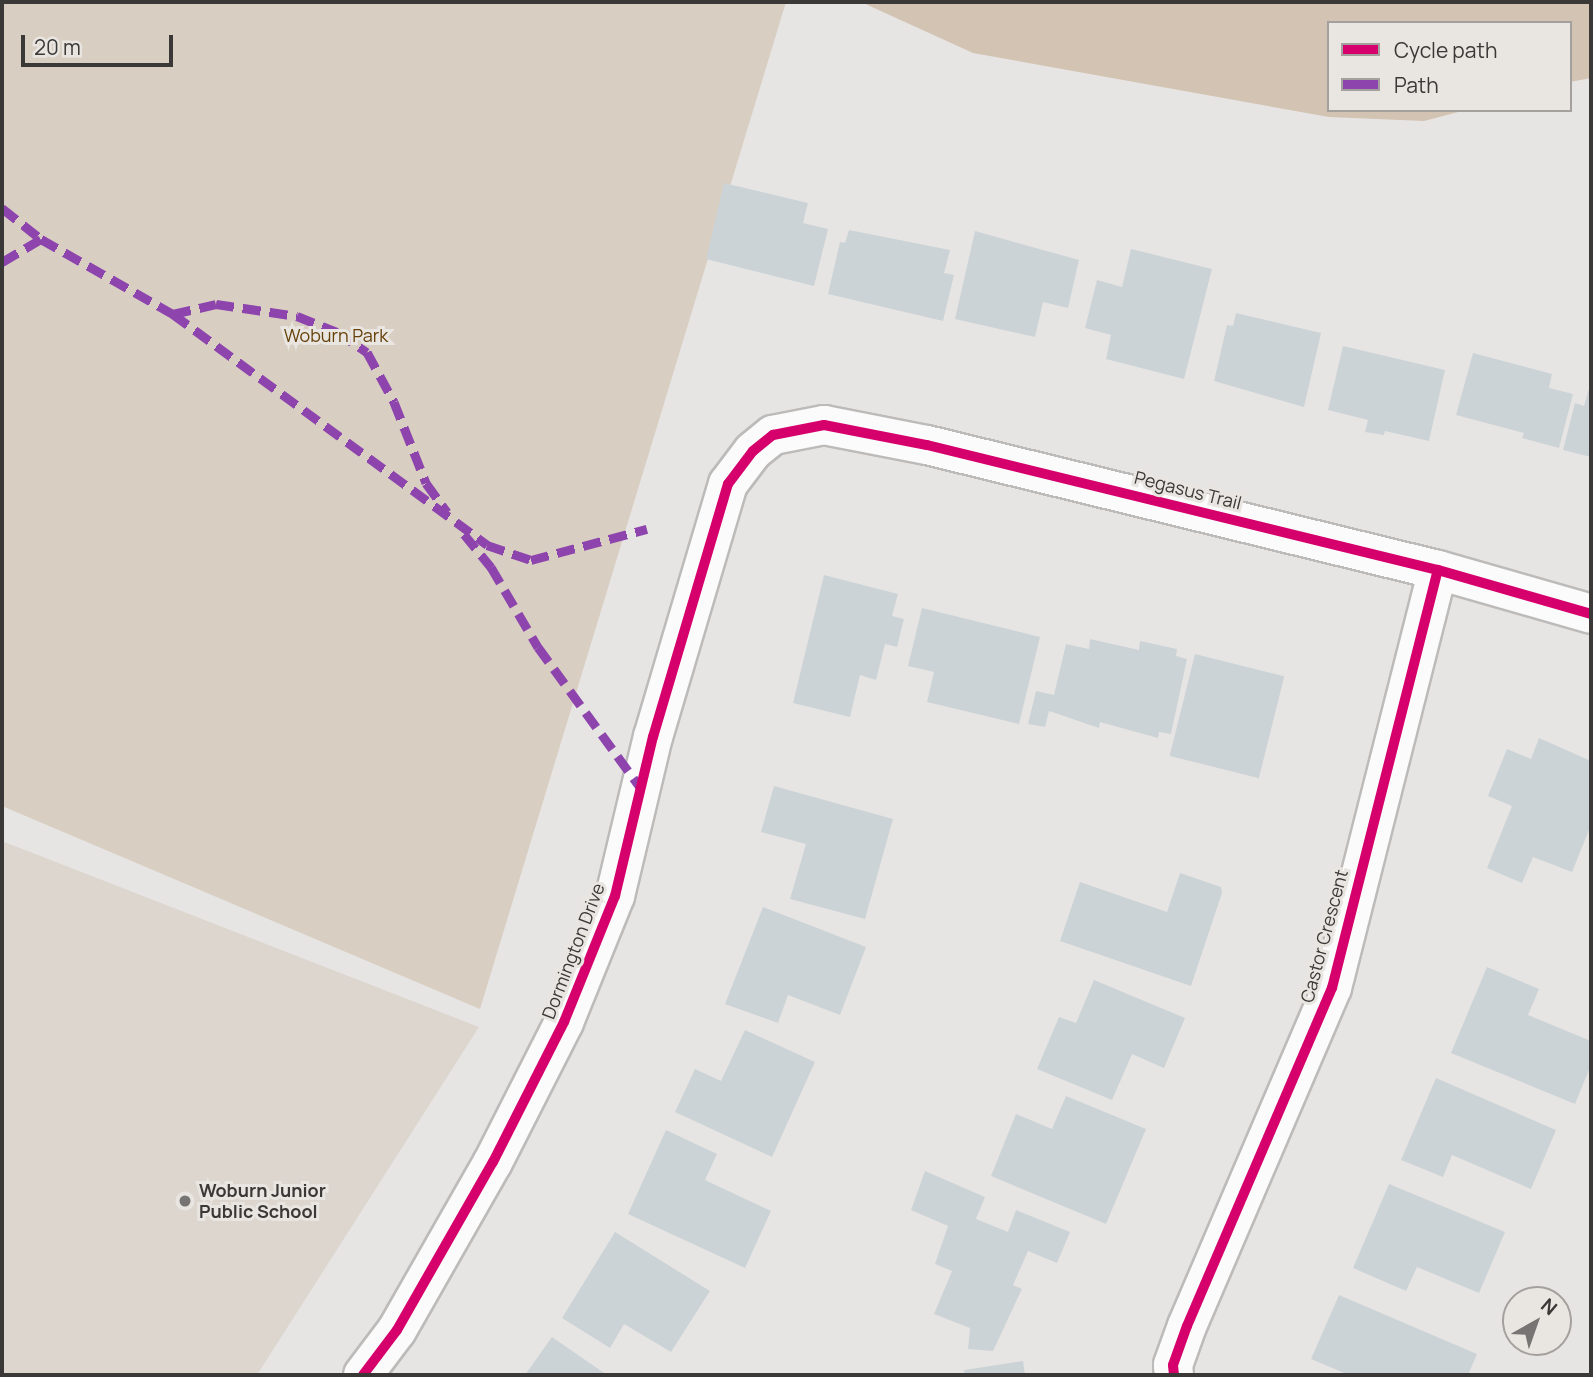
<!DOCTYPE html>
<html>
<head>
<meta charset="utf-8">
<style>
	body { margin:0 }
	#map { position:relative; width:1593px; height:1377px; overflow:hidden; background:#e7e5e3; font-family:Manrope,sans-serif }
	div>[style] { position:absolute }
	.built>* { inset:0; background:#dcd6cf }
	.green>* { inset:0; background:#d8cec2 }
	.forest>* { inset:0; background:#d3c3b2 }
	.building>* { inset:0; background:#ccd3d6; transform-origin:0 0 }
	.roads { filter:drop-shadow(2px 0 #bdbbba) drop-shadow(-2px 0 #bdbbba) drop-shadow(0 2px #bdbbba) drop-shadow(0 -2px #bdbbba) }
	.minor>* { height:38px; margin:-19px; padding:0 19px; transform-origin:19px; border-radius:19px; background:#fbfbfb }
	.quiet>* { height:9px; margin-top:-4.5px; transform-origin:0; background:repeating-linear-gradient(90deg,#8e44ad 0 18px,transparent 0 27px) }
	.cycleway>* { height:10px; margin:-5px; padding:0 5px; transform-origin:5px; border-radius:5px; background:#d6006c }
	.dots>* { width:19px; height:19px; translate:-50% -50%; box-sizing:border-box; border:4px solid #e9e5e1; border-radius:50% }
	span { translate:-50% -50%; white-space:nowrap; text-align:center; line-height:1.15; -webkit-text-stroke:6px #e9e5e1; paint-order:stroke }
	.park-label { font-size:18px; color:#66420a }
	.street-label { font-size:18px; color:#3b3937 }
	.poi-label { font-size:18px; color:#3b3937; font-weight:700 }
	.left { translate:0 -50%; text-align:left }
	.frame { position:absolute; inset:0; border:4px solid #3b3937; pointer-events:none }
	.legend { position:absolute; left:1327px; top:21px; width:245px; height:91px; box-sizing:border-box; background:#e9e5e1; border:2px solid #a3a09d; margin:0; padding:9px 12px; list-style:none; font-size:21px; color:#3b3937 }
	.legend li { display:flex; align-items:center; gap:14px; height:35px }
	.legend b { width:35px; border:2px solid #a3a09d }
	.north { position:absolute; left:1502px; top:1286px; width:70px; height:70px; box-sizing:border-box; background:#e9e5e1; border:2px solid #a3a09d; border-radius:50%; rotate:40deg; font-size:19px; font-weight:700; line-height:28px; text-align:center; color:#3b3937 }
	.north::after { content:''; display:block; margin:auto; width:24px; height:32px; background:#777573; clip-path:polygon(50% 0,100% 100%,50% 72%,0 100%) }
	.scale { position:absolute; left:21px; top:35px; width:152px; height:32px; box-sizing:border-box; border:4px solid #3b3937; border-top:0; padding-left:9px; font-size:21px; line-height:24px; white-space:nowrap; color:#3b3937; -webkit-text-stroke:5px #e9e5e1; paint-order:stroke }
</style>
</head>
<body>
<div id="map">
	<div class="built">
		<div style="clip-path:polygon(2px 841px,479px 1027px,257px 1375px,2px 1375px)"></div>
	</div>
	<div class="green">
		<div style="clip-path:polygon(2px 2px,786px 2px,480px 1009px,2px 806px)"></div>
	</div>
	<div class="forest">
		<div style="clip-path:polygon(861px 2px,1591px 2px,1591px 78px,1570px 82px,1570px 23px,1329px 23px,1329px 110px,1466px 110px,1424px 121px,1329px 117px,973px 53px)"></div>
	</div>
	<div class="building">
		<div style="clip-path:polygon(724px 183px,808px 203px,803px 223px,828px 229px,814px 286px,706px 259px)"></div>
		<div style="clip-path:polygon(849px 230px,950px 250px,944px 273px,954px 275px,943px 321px,828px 294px,840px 242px,845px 243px)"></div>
		<div style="clip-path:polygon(975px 231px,1079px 260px,1068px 308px,1043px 302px,1035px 337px,955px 319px)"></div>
		<div style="clip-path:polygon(1131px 249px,1212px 269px,1184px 379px,1106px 359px,1111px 335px,1085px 328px,1097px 280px,1122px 287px)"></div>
		<div style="clip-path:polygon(1236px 313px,1321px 333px,1304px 407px,1214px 381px,1227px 325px,1233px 326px)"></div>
		<div style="clip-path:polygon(1343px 346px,1445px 370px,1429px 441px,1385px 431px,1384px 435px,1365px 432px,1368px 420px,1328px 410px)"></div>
		<div style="clip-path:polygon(1473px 353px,1552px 374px,1549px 388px,1573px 394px,1559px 448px,1522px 438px,1524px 433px,1456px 415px)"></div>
		<div style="clip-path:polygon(1591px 382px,1591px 457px,1563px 450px,1575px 403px,1584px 406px)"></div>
		<div style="clip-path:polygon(824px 575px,898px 594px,892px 616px,904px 619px,897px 647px,885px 644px,876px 680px,860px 675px,850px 717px,793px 703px)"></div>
		<div style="clip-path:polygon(922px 608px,1040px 637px,1019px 724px,927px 702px,934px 672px,908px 666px)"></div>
		<div style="clip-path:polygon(1090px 639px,1139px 650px,1140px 641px,1177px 649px,1176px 656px,1187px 659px,1171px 734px,1159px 732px,1158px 738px,1100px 722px,1099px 728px,1049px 711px,1045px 727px,1028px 724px,1036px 691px,1054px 695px,1066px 644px,1089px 649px)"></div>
		<div style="left:1195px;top:654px;width:92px;height:105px;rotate:14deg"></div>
		<div style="clip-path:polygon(1539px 738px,1591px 761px,1591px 825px,1572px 872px,1533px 857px,1522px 883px,1487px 868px,1512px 806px,1488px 796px,1507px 749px,1531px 759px)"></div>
		<div style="clip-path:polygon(774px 786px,893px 819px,865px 919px,790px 899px,806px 844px,761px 832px)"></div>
		<div style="clip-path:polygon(1180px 873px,1221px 887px,1222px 893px,1191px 986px,1060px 941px,1080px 882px,1167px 912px)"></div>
		<div style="clip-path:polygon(763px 907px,866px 947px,840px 1015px,788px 995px,778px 1023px,725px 1004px)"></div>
		<div style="clip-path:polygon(1487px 967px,1539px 989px,1528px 1015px,1591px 1041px,1591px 1065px,1575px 1104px,1451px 1053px)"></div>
		<div style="clip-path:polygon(1094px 980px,1185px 1018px,1164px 1068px,1132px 1054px,1112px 1100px,1037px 1069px,1059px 1017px,1076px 1023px)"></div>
		<div style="clip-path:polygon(745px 1030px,815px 1062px,772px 1157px,675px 1112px,695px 1069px,721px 1081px)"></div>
		<div style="clip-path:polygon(1436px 1078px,1556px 1130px,1531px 1189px,1452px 1155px,1443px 1177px,1401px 1160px)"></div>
		<div style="clip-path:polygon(1066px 1096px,1146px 1129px,1106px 1224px,991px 1176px,1016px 1114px,1052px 1129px)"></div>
		<div style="clip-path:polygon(666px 1130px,717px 1154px,705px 1180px,771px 1211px,745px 1268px,628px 1214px)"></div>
		<div style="clip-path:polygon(925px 1171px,985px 1197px,976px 1219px,1008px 1232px,1016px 1210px,1070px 1232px,1057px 1263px,1028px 1251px,1013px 1285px,1022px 1289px,993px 1351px,968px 1349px,970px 1328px,934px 1314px,952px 1271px,935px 1264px,948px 1226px,911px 1210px)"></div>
		<div style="clip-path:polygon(1389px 1184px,1505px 1232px,1479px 1293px,1417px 1267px,1406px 1291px,1353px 1268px)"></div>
		<div style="clip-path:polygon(615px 1232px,710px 1291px,671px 1352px,624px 1324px,610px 1348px,562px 1318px)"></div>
		<div style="clip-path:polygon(1339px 1295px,1477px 1354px,1468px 1375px,1349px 1375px,1311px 1359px)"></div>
		<div style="clip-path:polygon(552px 1337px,607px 1375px,525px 1375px)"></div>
		<div style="clip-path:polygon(1023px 1361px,1025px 1375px,965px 1375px,964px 1370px)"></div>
	</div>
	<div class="roads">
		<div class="minor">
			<div style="left:363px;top:1375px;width:56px;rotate:-52.9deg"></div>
			<div style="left:397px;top:1330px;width:193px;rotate:-60.3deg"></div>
			<div style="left:493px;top:1162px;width:157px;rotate:-63.1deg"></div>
			<div style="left:564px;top:1022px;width:136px;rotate:-68deg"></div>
			<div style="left:615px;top:896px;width:163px;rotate:-76.6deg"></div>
			<div style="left:653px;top:737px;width:264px;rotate:-73.5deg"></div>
			<div style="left:728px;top:484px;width:41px;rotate:-52.9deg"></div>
			<div style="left:753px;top:451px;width:26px;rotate:-39deg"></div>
			<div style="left:773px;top:435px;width:52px;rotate:-11.1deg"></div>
			<div style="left:824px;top:425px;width:105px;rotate:11deg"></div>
			<div style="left:927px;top:445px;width:526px;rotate:13.75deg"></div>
			<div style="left:1438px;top:570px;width:159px;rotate:16deg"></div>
			<div style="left:1174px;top:1375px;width:10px;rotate:-96deg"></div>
			<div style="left:1173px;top:1365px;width:41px;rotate:-70.3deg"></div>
			<div style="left:1187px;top:1326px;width:368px;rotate:-66.8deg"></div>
			<div style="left:1332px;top:988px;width:431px;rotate:-75.8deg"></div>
		</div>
	</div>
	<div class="quiet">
		<div style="left:2px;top:208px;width:50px;rotate:38.5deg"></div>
		<div style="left:41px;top:239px;width:152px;rotate:29.6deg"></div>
		<div style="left:173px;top:314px;width:390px;rotate:36.3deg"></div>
		<div style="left:487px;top:545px;width:46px;rotate:18.8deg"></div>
		<div style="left:531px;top:560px;width:120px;rotate:-15deg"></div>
		<div style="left:2px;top:262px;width:45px;rotate:-30.5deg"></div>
		<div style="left:173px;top:314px;width:44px;rotate:-13.1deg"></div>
		<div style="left:216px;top:304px;width:82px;rotate:8.4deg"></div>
		<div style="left:297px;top:316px;width:43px;rotate:21.8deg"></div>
		<div style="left:337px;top:332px;width:36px;rotate:34deg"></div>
		<div style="left:367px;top:352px;width:57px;rotate:61.6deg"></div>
		<div style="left:394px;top:402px;width:87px;rotate:68.4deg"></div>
		<div style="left:426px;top:483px;width:36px;rotate:54deg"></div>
		<div style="left:464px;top:534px;width:43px;rotate:50.7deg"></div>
		<div style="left:491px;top:567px;width:93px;rotate:59.6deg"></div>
		<div style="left:538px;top:647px;width:173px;rotate:53.9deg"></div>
	</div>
	<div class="cycleway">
		<div style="left:363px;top:1375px;width:56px;rotate:-52.9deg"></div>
		<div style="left:397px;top:1330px;width:193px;rotate:-60.3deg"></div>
		<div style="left:493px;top:1162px;width:157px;rotate:-63.1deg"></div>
		<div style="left:564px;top:1022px;width:136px;rotate:-68deg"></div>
		<div style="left:615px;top:896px;width:163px;rotate:-76.6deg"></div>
		<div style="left:653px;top:737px;width:264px;rotate:-73.5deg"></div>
		<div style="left:728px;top:484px;width:41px;rotate:-52.9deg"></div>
		<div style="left:753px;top:451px;width:26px;rotate:-39deg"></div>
		<div style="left:773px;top:435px;width:52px;rotate:-11.1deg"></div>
		<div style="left:824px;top:425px;width:105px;rotate:11deg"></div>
		<div style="left:927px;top:445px;width:526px;rotate:13.75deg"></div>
		<div style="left:1438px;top:570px;width:159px;rotate:16deg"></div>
		<div style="left:1174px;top:1375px;width:10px;rotate:-96deg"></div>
		<div style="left:1173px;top:1365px;width:41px;rotate:-70.3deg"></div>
		<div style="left:1187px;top:1326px;width:368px;rotate:-66.8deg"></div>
		<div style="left:1332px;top:988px;width:431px;rotate:-75.8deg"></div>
	</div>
	<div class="dots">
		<div style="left:185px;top:1201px;background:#777573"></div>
	</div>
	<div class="park-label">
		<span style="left:336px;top:335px">Woburn Park</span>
	</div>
	<div class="street-label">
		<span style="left:1188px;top:490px;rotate:14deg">Pegasus Trail</span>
		<span style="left:1324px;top:936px;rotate:-75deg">Castor Crescent</span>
		<span style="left:573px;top:951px;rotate:-69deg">Dormington Drive</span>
	</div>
	<div class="poi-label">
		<span class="left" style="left:199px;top:1201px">Woburn Junior<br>Public School</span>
	</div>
	<div class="frame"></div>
	<ul class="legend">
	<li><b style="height:9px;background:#d6006c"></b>Cycle path</li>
	<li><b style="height:9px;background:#8e44ad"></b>Path</li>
	</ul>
	<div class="north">N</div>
	<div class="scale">20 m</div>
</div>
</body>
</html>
